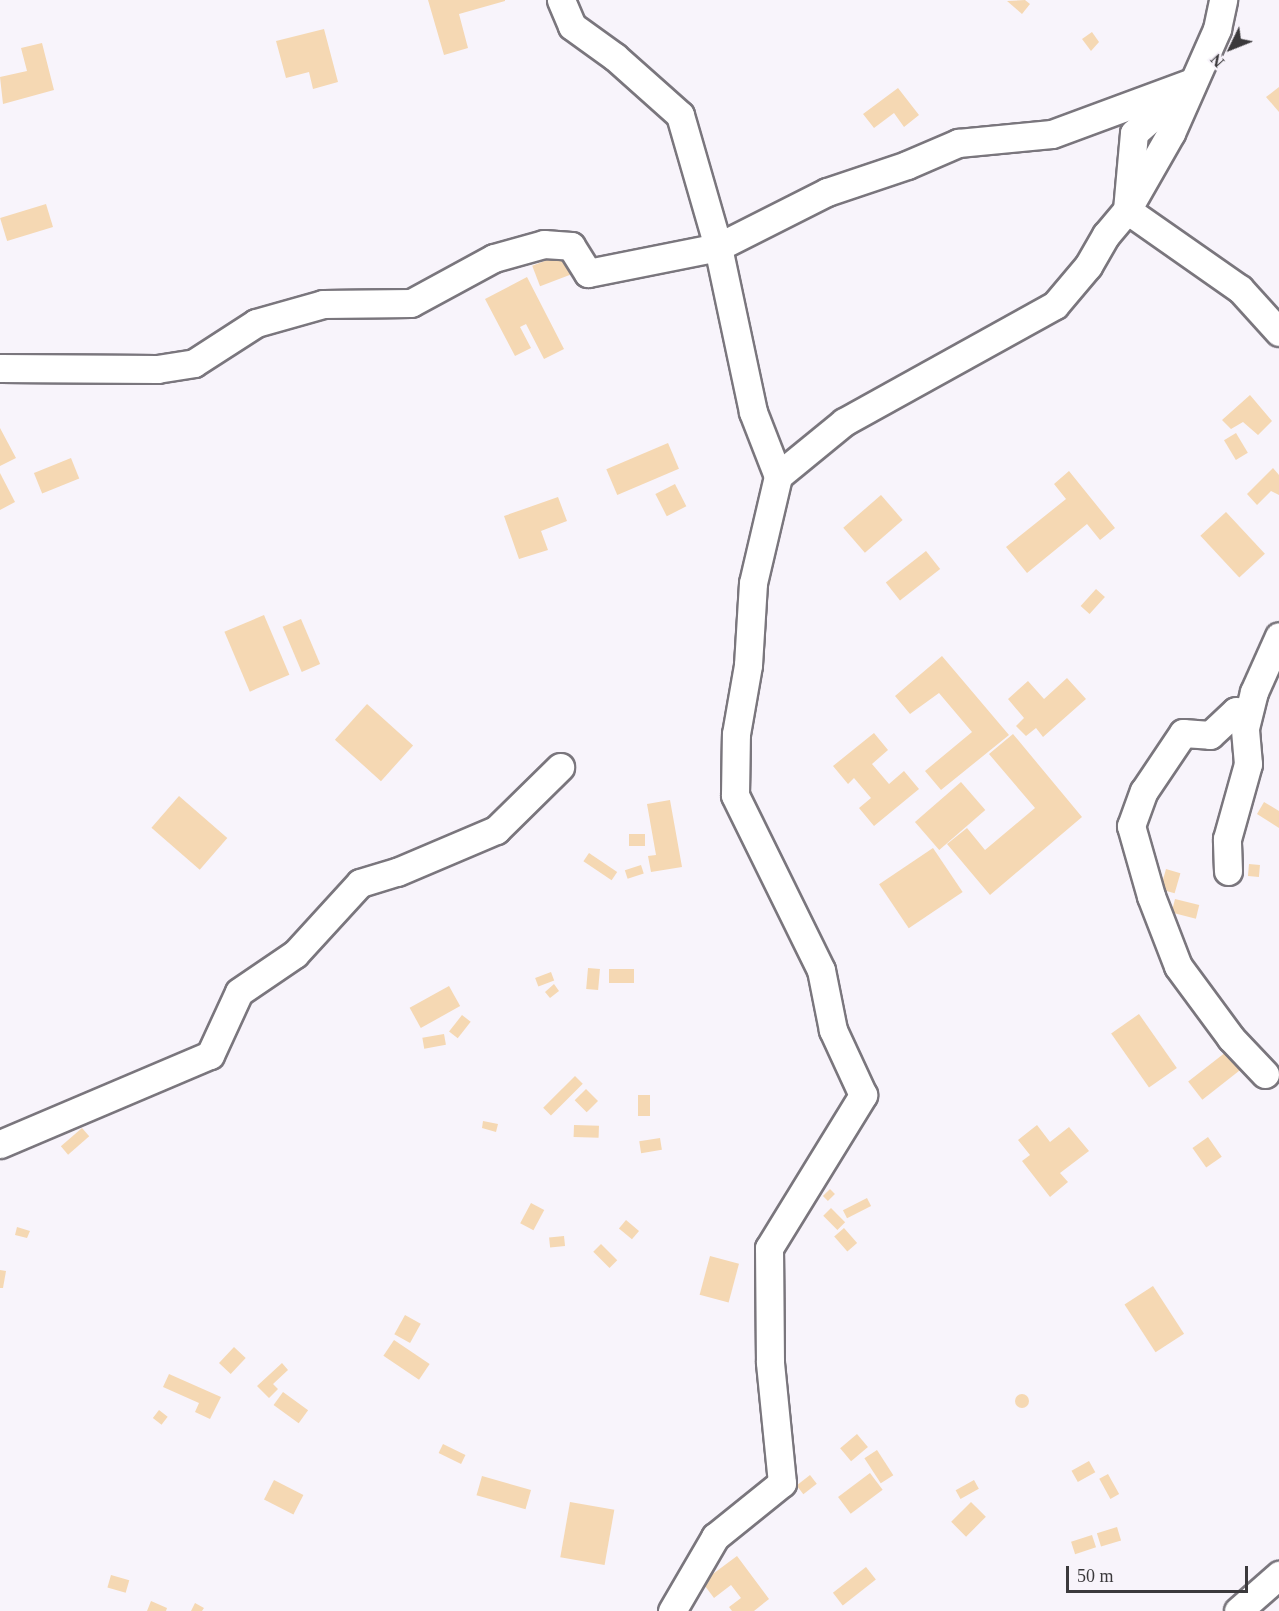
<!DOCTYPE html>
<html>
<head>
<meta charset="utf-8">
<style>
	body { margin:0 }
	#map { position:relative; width:1279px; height:1611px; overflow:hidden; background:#f8f4fb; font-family:"Times New Roman",serif }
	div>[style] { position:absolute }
	.building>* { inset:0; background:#f5d8b3; transform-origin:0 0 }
	.round { border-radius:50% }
	.roads { filter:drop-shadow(2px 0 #7a767d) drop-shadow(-2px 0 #7a767d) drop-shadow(0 2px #7a767d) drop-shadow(0 -2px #7a767d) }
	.street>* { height:27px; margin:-13.5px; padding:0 13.5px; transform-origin:13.5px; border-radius:13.5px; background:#fff }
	span { translate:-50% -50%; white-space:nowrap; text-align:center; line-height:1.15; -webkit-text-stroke:5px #f8f4fb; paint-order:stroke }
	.north { position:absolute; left:1201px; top:18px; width:60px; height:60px; -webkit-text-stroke:4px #f8f4fb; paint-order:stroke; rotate:227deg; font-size:16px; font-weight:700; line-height:24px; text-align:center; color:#3b393c }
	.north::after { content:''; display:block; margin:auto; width:21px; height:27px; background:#3b393c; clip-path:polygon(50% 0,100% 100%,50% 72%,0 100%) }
	.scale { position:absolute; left:1066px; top:1566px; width:182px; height:27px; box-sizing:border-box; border:3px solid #3b393c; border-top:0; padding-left:8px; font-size:18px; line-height:21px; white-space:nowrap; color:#3b393c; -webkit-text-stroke:4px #f8f4fb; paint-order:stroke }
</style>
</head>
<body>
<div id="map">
	<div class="building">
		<div style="clip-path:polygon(428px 0,505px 0,505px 1px,459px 14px,468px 48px,444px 55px)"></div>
		<div style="clip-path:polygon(1025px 0,1030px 4px,1022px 14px,1007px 1px)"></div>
		<div style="clip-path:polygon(324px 29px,338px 82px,313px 89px,309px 72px,286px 78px,276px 41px)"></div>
		<div style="clip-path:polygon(1092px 32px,1099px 42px,1091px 51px,1082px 39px)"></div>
		<div style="clip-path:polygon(42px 43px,54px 90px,3px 104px,0 77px,27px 71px,21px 48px)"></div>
		<div style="clip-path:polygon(1279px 87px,1279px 112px,1266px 97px)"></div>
		<div style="clip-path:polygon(898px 88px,919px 115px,904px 127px,894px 113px,874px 128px,863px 114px)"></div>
		<div style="left:46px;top:204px;width:24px;height:48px;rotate:73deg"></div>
		<div style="left:563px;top:254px;width:22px;height:33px;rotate:69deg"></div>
		<div style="clip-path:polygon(527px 277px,564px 349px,544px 359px,526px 324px,520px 327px,531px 348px,515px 356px,485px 299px)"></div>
		<div style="clip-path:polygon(1250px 395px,1272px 421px,1258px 435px,1243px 422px,1231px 429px,1222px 420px)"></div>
		<div style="clip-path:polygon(0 428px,16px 458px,0 466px)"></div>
		<div style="left:1236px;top:433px;width:23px;height:14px;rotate:59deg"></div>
		<div style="left:668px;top:443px;width:28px;height:67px;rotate:67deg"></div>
		<div style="left:71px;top:458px;width:22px;height:40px;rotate:68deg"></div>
		<div style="clip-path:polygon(1273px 468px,1279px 475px,1279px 495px,1271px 491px,1257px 505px,1247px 494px)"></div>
		<div style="clip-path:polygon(1069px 471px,1115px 528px,1100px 540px,1087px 524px,1027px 573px,1006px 547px,1066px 499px,1054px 484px)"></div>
		<div style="clip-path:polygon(0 473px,15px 502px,0 510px)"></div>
		<div style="left:675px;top:484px;width:25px;height:22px;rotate:63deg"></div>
		<div style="left:881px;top:495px;width:33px;height:50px;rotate:49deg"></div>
		<div style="clip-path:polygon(558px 497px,567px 521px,541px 531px,548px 550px,519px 559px,504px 516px)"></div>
		<div style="left:1226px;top:512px;width:57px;height:35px;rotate:47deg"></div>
		<div style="left:926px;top:551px;width:23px;height:51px;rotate:52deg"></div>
		<div style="left:1096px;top:589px;width:12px;height:23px;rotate:42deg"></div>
		<div style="left:264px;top:615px;width:65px;height:43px;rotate:67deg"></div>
		<div style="left:301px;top:619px;width:49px;height:20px;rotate:67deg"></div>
		<div style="clip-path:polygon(942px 656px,1009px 735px,941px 790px,925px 771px,972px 732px,939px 693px,910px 714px,895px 696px)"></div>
		<div style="clip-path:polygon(1067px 678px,1086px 699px,1043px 737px,1036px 728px,1026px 736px,1016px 726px,1024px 718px,1008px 699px,1028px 681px,1044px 699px)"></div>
		<div style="left:367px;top:704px;width:62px;height:48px;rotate:42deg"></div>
		<div style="clip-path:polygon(874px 733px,888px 750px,872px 764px,889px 784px,904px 771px,919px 789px,874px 826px,859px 808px,871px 798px,854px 778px,848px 784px,833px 766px)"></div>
		<div style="clip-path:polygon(1013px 734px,1082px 817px,990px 895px,947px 844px,967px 828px,985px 850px,1035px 808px,989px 754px)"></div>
		<div style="left:961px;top:782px;width:37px;height:61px;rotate:49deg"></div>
		<div style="left:179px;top:796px;width:64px;height:42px;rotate:41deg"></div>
		<div style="clip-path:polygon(670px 800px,682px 867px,651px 872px,648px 856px,656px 855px,647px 804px)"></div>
		<div style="clip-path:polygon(1264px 802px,1279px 811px,1279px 828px,1257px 814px)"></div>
		<div style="left:629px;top:834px;width:16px;height:12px"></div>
		<div style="left:933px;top:848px;width:53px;height:65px;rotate:56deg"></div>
		<div style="left:589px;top:853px;width:34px;height:10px;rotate:34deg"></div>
		<div style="left:1249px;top:864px;width:11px;height:12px;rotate:5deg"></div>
		<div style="left:641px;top:865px;width:9px;height:17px;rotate:72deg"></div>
		<div style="left:1166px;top:869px;width:15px;height:21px;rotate:16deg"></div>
		<div style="left:1175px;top:899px;width:25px;height:14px;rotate:14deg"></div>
		<div style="left:588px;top:968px;width:12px;height:21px;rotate:5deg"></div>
		<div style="left:609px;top:969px;width:25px;height:14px"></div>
		<div style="left:551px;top:972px;width:9px;height:17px;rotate:69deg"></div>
		<div style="clip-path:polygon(554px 984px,559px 991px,550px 998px,545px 992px)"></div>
		<div style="left:449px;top:986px;width:23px;height:45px;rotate:61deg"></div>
		<div style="left:1139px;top:1014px;width:66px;height:34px;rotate:55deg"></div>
		<div style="left:462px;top:1015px;width:11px;height:21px;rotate:38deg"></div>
		<div style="left:444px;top:1034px;width:11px;height:22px;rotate:80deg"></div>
		<div style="left:1226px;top:1052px;width:23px;height:48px;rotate:52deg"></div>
		<div style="left:575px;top:1076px;width:11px;height:45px;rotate:45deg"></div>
		<div style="left:586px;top:1089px;width:17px;height:16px;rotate:45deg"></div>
		<div style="left:650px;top:1095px;width:21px;height:12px;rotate:90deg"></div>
		<div style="clip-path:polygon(483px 1121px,498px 1124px,496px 1132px,482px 1128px)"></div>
		<div style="left:574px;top:1125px;width:25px;height:12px;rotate:2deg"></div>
		<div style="clip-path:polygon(1037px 1125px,1050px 1142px,1069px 1127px,1089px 1151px,1060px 1173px,1068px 1182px,1050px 1197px,1022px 1161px,1030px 1155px,1018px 1140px)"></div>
		<div style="left:82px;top:1128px;width:11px;height:28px;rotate:49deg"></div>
		<div style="left:1208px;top:1137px;width:24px;height:19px;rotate:55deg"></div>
		<div style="left:660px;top:1138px;width:12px;height:21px;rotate:81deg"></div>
		<div style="left:830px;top:1189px;width:7px;height:10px;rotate:45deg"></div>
		<div style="left:867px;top:1198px;width:9px;height:27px;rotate:63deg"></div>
		<div style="left:531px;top:1203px;width:15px;height:23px;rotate:28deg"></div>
		<div style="left:831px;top:1208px;width:20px;height:11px;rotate:45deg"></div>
		<div style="left:626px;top:1220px;width:17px;height:11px;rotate:40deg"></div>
		<div style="clip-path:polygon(17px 1227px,30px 1231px,27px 1238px,15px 1235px)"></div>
		<div style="left:844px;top:1228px;width:20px;height:13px;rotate:49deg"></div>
		<div style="left:564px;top:1236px;width:10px;height:15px;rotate:84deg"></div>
		<div style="left:601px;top:1244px;width:23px;height:11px;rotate:45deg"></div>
		<div style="left:710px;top:1256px;width:30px;height:40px;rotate:15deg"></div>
		<div style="clip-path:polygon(0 1270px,6px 1271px,3px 1288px,0 1288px)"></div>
		<div style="left:1153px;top:1286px;width:57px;height:34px;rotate:57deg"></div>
		<div style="left:405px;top:1315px;width:18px;height:22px;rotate:29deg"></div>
		<div style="left:394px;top:1340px;width:43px;height:19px;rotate:34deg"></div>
		<div style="left:234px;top:1347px;width:16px;height:22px;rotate:43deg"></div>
		<div style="clip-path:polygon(282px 1363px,288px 1370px,273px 1384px,278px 1389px,269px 1398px,257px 1386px)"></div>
		<div style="clip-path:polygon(169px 1374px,221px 1397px,210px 1419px,195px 1412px,199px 1403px,163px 1387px)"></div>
		<div style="left:283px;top:1392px;width:31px;height:16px;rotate:36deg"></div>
		<div class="round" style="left:1015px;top:1394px;width:14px;height:14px"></div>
		<div style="left:159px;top:1410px;width:11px;height:10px;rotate:38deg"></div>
		<div style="left:857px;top:1434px;width:17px;height:22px;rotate:50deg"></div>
		<div style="left:443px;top:1444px;width:25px;height:10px;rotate:26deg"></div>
		<div style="left:877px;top:1450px;width:30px;height:15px;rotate:57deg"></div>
		<div style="left:1089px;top:1461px;width:13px;height:20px;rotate:61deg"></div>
		<div style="left:870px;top:1473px;width:21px;height:40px;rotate:53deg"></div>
		<div style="left:1108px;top:1474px;width:23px;height:10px;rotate:61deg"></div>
		<div style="left:810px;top:1475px;width:11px;height:17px;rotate:52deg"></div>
		<div style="left:482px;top:1476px;width:51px;height:20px;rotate:16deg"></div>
		<div style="left:274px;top:1480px;width:33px;height:22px;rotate:27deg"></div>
		<div style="left:974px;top:1480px;width:10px;height:21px;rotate:61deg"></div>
		<div style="left:570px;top:1502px;width:45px;height:56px;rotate:10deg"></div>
		<div style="left:971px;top:1502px;width:21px;height:28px;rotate:45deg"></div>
		<div style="left:1117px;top:1527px;width:14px;height:21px;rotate:73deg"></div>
		<div style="left:1092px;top:1535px;width:13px;height:22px;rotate:72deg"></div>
		<div style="clip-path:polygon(737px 1556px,769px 1599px,754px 1611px,732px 1611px,729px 1607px,741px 1598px,731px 1585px,714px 1598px,702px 1582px)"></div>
		<div style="left:866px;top:1567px;width:16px;height:42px;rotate:52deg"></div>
		<div style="left:111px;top:1575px;width:19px;height:13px;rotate:16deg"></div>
		<div style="clip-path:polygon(151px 1601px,167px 1608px,166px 1611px,147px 1611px)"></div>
		<div style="clip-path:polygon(195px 1603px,204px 1608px,202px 1611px,191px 1611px)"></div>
	</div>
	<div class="roads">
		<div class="street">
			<div style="left:561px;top:0;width:28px;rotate:67deg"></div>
			<div style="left:572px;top:26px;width:53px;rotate:35.8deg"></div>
			<div style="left:615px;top:57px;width:87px;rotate:41.7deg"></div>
			<div style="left:680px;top:115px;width:137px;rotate:73.9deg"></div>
			<div style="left:718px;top:247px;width:169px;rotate:78deg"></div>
			<div style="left:753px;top:412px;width:69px;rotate:68.7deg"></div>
			<div style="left:1176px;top:96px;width:56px;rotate:138.6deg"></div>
			<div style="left:1134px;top:133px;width:77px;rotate:95.2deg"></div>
			<div style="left:1127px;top:210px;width:138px;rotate:35deg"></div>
			<div style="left:1240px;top:289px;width:58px;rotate:47.8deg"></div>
			<div style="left:0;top:368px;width:157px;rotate:0.4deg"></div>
			<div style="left:157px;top:369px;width:37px;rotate:-9deg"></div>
			<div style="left:194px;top:363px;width:74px;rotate:-32.8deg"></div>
			<div style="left:256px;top:323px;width:70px;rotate:-15.8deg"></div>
			<div style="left:323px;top:304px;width:88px;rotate:-0.7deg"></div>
			<div style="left:411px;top:303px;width:94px;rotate:-28.5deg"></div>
			<div style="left:494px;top:258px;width:52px;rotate:-15.6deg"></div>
			<div style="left:544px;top:244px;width:27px;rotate:4deg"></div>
			<div style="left:571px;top:246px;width:32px;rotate:58deg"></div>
			<div style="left:588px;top:273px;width:133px;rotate:-11.3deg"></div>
			<div style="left:718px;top:247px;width:122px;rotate:-26.8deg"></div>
			<div style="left:827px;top:192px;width:84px;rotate:-18.6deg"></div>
			<div style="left:907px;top:165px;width:56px;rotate:-23.3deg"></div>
			<div style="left:958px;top:143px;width:94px;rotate:-5.5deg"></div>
			<div style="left:1052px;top:134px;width:147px;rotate:-20.3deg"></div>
			<div style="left:1228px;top:871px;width:32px;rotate:-92deg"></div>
			<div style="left:1227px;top:839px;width:78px;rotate:-74.4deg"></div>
			<div style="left:1248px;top:764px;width:36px;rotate:-95deg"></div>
			<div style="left:1265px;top:1074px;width:50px;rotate:-133.4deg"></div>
			<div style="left:1231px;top:1038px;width:89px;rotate:-126.4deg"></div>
			<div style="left:1178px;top:966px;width:75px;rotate:-111.1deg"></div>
			<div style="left:1151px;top:896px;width:73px;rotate:-105.9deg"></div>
			<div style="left:1131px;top:826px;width:37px;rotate:-70deg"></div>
			<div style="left:1144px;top:791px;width:70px;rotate:-56.1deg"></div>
			<div style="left:1183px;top:733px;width:27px;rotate:4deg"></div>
			<div style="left:1210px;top:735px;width:35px;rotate:-43deg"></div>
			<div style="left:1236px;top:711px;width:19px;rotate:62deg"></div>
			<div style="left:1245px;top:728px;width:37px;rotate:-76deg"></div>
			<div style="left:1254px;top:692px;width:61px;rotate:-65.9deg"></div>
			<div style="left:0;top:1144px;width:228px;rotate:-23deg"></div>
			<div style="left:210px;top:1055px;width:69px;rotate:-65.3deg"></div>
			<div style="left:239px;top:992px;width:68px;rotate:-34.2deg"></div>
			<div style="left:295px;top:954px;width:96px;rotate:-47.5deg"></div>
			<div style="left:360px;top:883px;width:39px;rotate:-17deg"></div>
			<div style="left:397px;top:872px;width:108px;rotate:-23deg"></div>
			<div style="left:496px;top:830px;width:90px;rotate:-44.5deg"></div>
			<div style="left:672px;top:1611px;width:86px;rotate:-59.8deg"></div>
			<div style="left:715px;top:1537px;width:86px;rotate:-38.9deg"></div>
			<div style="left:782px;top:1483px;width:122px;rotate:-95.7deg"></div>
			<div style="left:770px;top:1362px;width:114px;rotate:-90.5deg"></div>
			<div style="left:769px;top:1248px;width:180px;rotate:-58.4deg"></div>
			<div style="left:863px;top:1095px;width:72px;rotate:-114.8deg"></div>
			<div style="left:833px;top:1030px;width:61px;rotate:-101.3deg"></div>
			<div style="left:821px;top:970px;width:195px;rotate:-116.2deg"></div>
			<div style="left:735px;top:795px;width:61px;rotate:-89.1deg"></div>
			<div style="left:736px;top:734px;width:70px;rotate:-80.1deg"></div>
			<div style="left:748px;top:665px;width:82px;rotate:-86.5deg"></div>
			<div style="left:753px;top:583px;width:110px;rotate:-76.8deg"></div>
			<div style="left:778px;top:476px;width:85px;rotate:-39.3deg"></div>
			<div style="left:844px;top:422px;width:241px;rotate:-29deg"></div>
			<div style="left:1055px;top:305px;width:51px;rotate:-49.8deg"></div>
			<div style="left:1088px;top:266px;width:36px;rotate:-60deg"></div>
			<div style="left:1106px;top:235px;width:33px;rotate:-50deg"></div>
			<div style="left:1127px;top:210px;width:89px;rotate:-60.3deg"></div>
			<div style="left:1171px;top:133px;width:114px;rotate:-66.1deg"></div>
			<div style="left:1217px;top:29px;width:30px;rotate:-78deg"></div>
			<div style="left:1238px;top:1611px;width:55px;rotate:-41.3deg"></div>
		</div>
	</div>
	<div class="north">N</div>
	<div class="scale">50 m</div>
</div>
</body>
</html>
